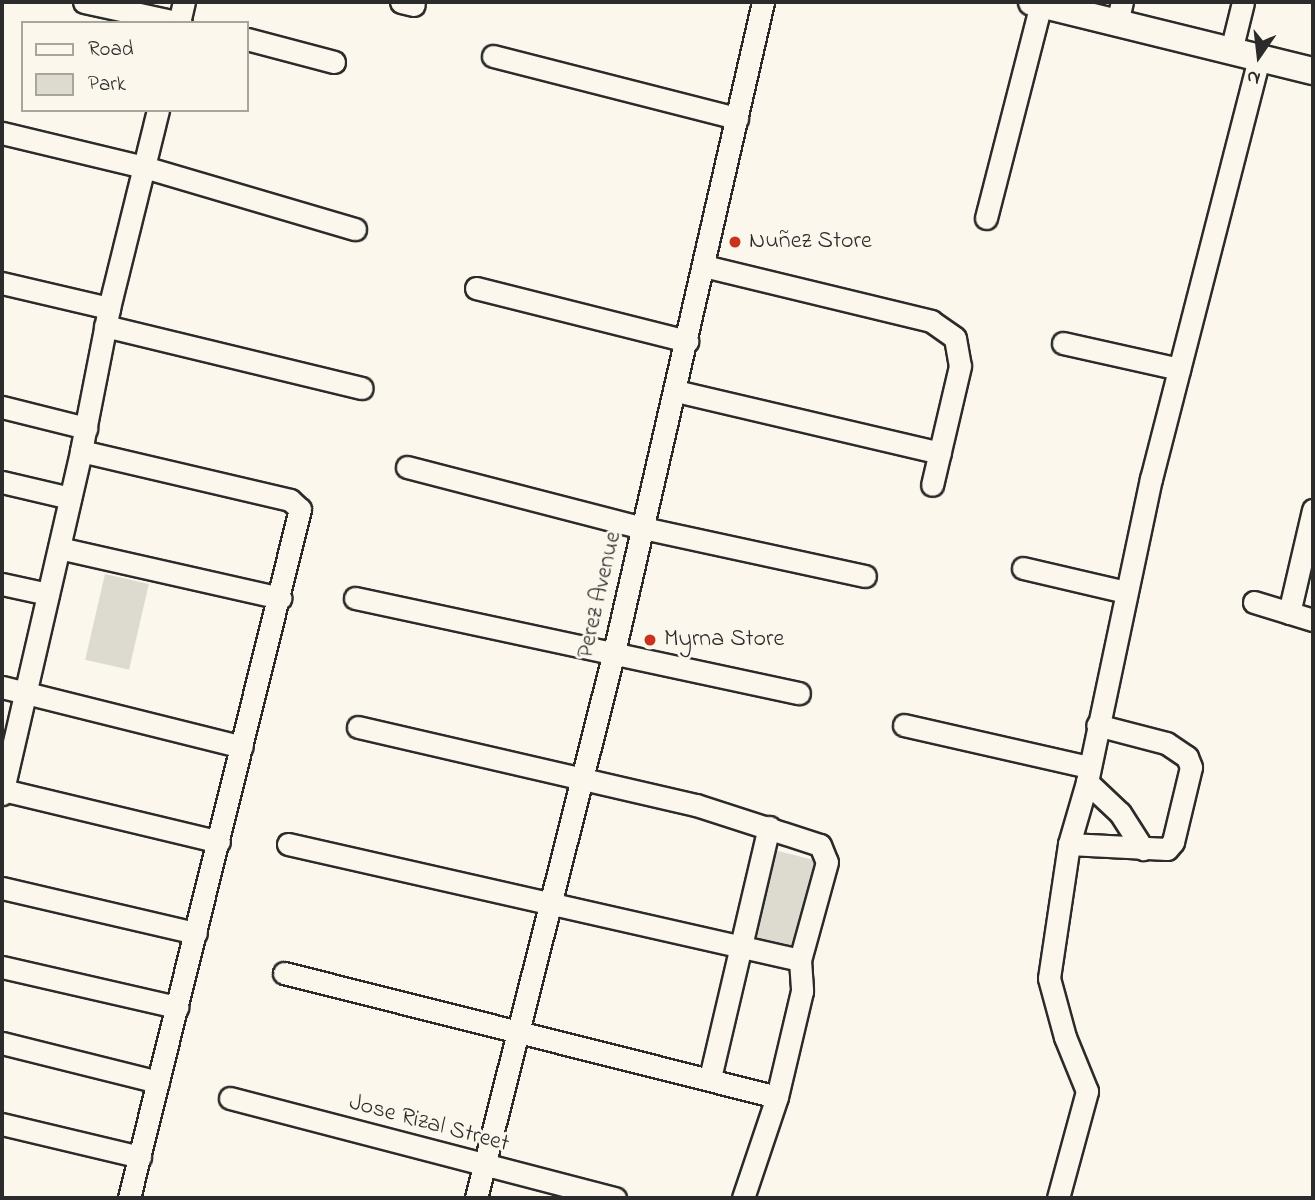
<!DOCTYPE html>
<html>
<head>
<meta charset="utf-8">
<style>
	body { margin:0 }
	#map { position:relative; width:1315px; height:1200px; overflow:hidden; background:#fbf7ec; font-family:"Indie Flower",sans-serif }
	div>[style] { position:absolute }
	.green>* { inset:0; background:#dddad0; transform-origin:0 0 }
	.roads { filter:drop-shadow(2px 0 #2b2b2b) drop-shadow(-2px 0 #2b2b2b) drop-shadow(0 2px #2b2b2b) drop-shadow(0 -2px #2b2b2b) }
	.minor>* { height:21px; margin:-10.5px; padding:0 10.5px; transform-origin:10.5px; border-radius:10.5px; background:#fbf7ec }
	.tertiary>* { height:26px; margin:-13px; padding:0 13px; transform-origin:13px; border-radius:13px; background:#fbf7ec }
	.dots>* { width:19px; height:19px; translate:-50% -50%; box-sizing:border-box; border:4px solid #fbf7ec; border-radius:50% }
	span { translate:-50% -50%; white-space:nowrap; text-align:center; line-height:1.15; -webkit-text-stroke:6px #fbf7ec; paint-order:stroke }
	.poi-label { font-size:24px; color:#2b2b2b }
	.left { translate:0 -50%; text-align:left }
	.street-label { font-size:24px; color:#2b2b2b }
	.frame { position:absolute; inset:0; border:4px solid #2b2b2b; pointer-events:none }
	.legend { position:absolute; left:21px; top:21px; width:228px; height:91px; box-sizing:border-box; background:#fbf7ec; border:2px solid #a8a59f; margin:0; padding:9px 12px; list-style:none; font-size:21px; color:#2b2b2b }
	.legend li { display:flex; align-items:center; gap:14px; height:35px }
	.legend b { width:35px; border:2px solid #a8a59f }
	.north { position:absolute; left:1224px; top:21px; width:70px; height:70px; -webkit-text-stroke:5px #fbf7ec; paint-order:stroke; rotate:194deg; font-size:19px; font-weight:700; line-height:28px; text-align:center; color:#2b2b2b }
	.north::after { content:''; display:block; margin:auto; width:24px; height:32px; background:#2b2b2b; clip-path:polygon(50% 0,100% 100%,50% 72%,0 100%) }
</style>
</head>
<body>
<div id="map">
	<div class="green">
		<div style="left:105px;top:574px;width:45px;height:88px;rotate:13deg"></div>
		<div style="left:774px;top:850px;width:45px;height:91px;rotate:14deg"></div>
	</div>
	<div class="roads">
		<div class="minor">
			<div style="left:84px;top:2px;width:99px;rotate:12.2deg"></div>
			<div style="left:401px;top:2px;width:13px;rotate:13deg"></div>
			<div style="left:179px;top:23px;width:22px;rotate:-77deg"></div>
			<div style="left:1117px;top:23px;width:22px;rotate:-77deg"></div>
			<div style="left:247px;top:39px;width:90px;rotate:14.8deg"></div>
			<div style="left:1231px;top:51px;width:50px;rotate:-76.2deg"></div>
			<div style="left:493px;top:56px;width:252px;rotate:14.3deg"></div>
			<div style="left:2px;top:133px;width:146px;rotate:13.5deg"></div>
			<div style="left:144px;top:167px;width:220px;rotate:16.4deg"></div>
			<div style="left:986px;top:218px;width:221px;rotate:-75.6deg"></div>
			<div style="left:704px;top:266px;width:234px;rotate:13.6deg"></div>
			<div style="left:931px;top:321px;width:29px;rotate:35deg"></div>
			<div style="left:955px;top:338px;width:28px;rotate:80deg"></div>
			<div style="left:960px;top:366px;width:122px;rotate:103.2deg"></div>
			<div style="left:2px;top:283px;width:110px;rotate:13.2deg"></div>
			<div style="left:476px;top:288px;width:218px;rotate:14.1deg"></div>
			<div style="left:105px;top:326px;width:264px;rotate:13.6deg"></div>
			<div style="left:1063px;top:343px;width:119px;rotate:12.6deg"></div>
			<div style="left:676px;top:391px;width:271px;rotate:13.2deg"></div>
			<div style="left:2px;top:407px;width:87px;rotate:14deg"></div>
			<div style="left:81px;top:451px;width:215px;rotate:13.2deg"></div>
			<div style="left:290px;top:500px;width:13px;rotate:42deg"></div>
			<div style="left:300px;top:509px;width:710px;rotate:103.94deg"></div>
			<div style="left:407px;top:467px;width:244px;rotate:14.5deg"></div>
			<div style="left:643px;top:528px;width:227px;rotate:12.2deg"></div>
			<div style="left:2px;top:482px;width:70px;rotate:13.2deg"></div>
			<div style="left:59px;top:548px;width:227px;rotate:12.7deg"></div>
			<div style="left:1023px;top:568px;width:106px;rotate:13.1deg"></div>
			<div style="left:2px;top:584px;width:47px;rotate:12.3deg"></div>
			<div style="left:355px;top:598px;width:454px;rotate:12.1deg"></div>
			<div style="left:1254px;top:602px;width:62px;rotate:17deg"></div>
			<div style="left:1289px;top:613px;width:106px;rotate:-76.9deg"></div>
			<div style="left:2px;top:687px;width:247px;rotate:14deg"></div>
			<div style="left:904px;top:725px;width:190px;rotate:12.8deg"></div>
			<div style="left:358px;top:727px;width:347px;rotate:13deg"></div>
			<div style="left:696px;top:805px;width:130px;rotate:17.9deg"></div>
			<div style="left:820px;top:845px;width:18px;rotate:68deg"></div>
			<div style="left:827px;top:862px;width:102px;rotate:105.4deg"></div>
			<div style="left:800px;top:960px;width:31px;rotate:86deg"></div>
			<div style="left:802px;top:991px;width:109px;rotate:103.3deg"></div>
			<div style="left:777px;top:1097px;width:107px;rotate:108.6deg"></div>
			<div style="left:1087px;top:782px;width:45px;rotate:43.2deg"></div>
			<div style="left:1120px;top:813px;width:43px;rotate:57.4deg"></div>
			<div style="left:3px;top:790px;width:222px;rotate:13.5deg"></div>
			<div style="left:2px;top:794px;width:352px;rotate:-77deg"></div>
			<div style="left:81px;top:451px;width:146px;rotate:-78.9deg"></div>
			<div style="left:109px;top:308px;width:204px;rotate:-76.1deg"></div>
			<div style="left:288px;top:844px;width:525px;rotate:12.77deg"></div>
			<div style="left:1069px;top:844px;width:98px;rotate:2.9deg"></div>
			<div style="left:1167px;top:849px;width:9px;rotate:-49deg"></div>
			<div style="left:1173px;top:842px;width:77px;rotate:-76.5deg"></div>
			<div style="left:1191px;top:767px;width:11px;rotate:-112deg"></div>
			<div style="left:1187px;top:757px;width:25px;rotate:-146deg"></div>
			<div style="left:1166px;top:743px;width:71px;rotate:-165.4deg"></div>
			<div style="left:2px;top:888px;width:199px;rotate:13.1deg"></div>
			<div style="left:2px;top:967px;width:180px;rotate:12.9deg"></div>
			<div style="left:284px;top:973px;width:508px;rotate:14.12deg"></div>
			<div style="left:2px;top:1043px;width:161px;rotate:14deg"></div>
			<div style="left:710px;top:1078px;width:258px;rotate:-76.8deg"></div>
			<div style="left:230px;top:1098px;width:398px;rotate:14.6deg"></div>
			<div style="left:2px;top:1124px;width:142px;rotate:13.4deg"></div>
			<div style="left:476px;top:1198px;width:563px;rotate:-75.82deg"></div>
			<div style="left:614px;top:652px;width:667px;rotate:-77.09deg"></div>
			<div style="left:1058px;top:1198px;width:111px;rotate:-74.8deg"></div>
			<div style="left:1087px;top:1091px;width:58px;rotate:-112.2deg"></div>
			<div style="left:1065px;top:1037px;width:61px;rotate:-105.2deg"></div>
			<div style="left:1049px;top:978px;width:135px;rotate:-81.5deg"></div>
			<div style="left:1069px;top:844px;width:65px;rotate:-73.8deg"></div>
			<div style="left:1087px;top:782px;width:310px;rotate:-78.1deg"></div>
			<div style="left:1151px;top:479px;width:435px;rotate:-75.6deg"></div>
		</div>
		<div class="tertiary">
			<div style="left:1032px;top:2px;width:289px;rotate:13.8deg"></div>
		</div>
	</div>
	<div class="dots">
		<div style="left:735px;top:242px;background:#c8321e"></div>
		<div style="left:650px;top:640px;background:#c8321e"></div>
	</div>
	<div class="poi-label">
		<span class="left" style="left:749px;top:242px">Nuñez Store</span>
		<span class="left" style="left:664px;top:640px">Myrna Store</span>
	</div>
	<div class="street-label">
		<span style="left:600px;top:595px;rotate:-77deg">Perez Avenue</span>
		<span style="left:429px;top:1124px;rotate:15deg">Jose Rizal Street</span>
	</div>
	<div class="frame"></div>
	<ul class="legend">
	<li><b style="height:9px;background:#fbf7ec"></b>Road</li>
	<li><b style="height:19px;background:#dddad0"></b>Park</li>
	</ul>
	<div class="north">N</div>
</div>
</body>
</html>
